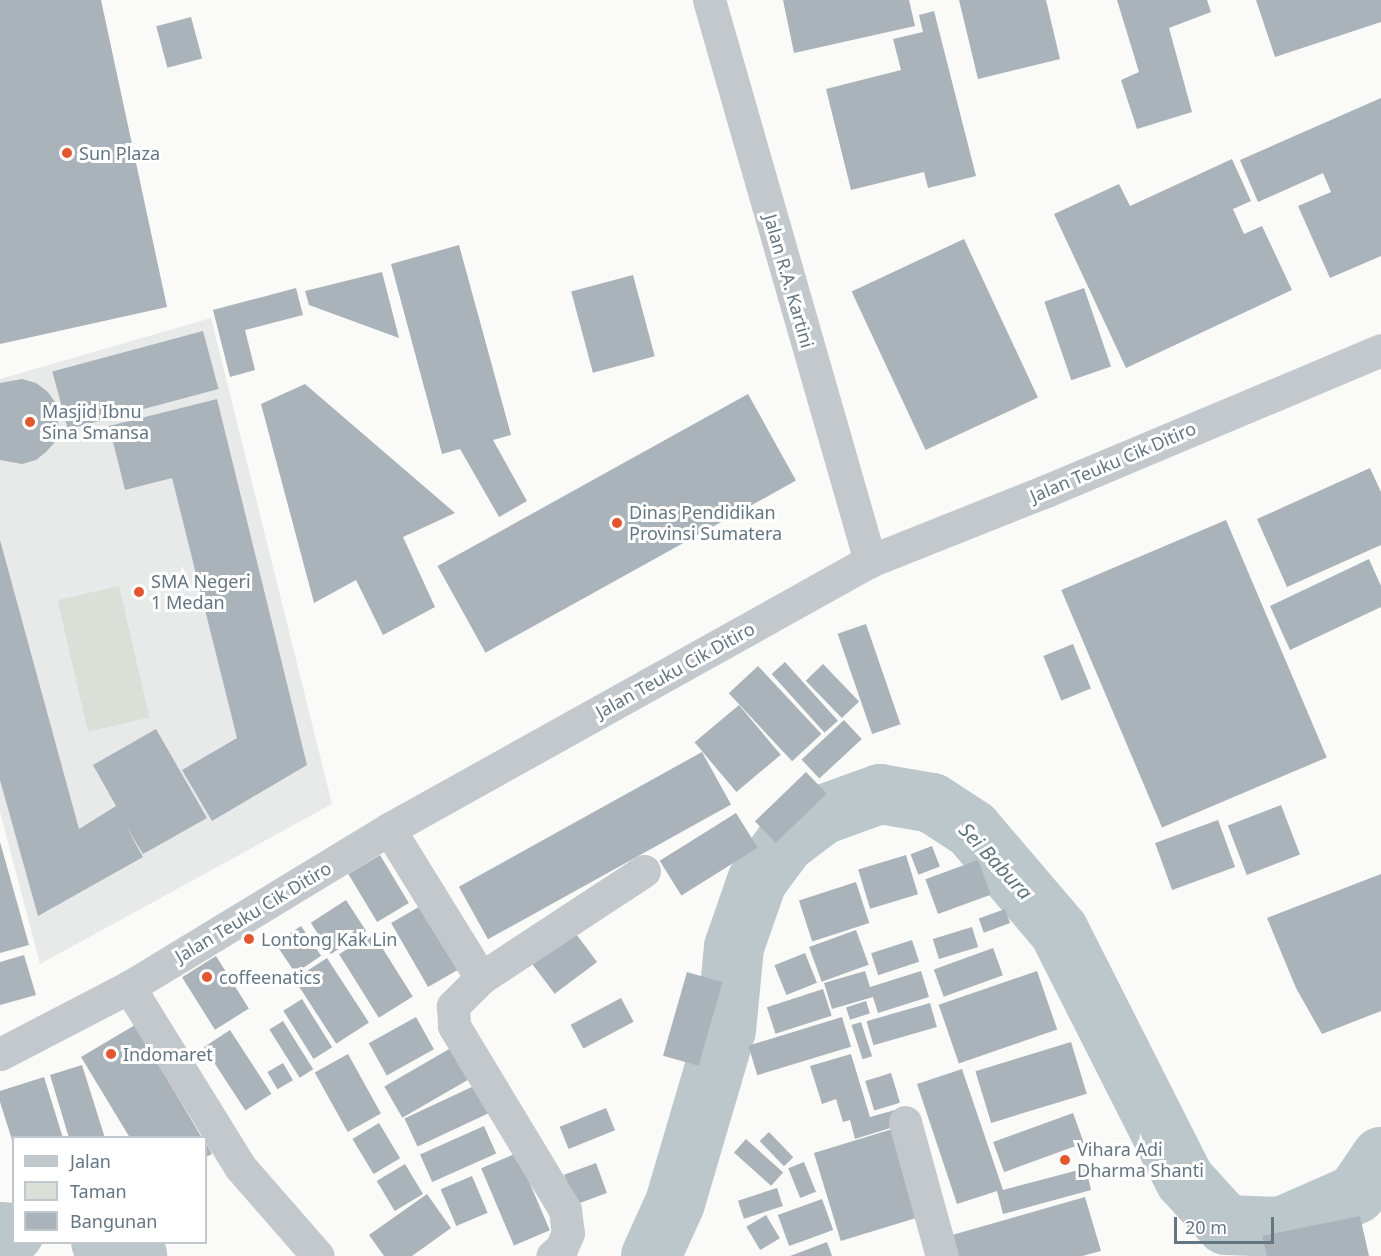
<!DOCTYPE html>
<html>
<head>
<meta charset="utf-8">
<style>
	body { margin:0 }
	#map { position:relative; width:1381px; height:1256px; overflow:hidden; background:#fafaf8; font-family:"Noto Sans",sans-serif }
	div>[style] { position:absolute }
	.built>* { inset:0; background:#e8e9e9 }
	.green>* { inset:0; background:#dadfd7; transform-origin:0 0 }
	.river>* { height:60px; margin:-30px; padding:0 30px; transform-origin:30px; border-radius:30px; background:#bbc7cb }
	.building>* { inset:0; background:#aab3b9; transform-origin:0 0 }
	.minor>* { height:33px; margin:-16.5px; padding:0 16.5px; transform-origin:16.5px; border-radius:16.5px; background:#c3c8cc }
	.tertiary>* { height:33px; margin:-16.5px; padding:0 16.5px; transform-origin:16.5px; border-radius:16.5px; background:#c3c8cc }
	.dots>* { width:16px; height:16px; translate:-50% -50%; box-sizing:border-box; border:3px solid #fff; border-radius:50% }
	span { translate:-50% -50%; white-space:nowrap; text-align:center; line-height:1.15; -webkit-text-stroke:6px #fff; paint-order:stroke }
	.poi-label { font-size:18px; color:#657683 }
	.left { translate:0 -50%; text-align:left }
	.street-label { font-size:18px; color:#657683 }
	.water-label { font-size:20px; color:#60757c; font-style:italic }
	.legend { position:absolute; left:12px; top:1136px; width:195px; height:108px; box-sizing:border-box; background:#fff; border:2px solid #c1c8cd; margin:0; padding:8px 10px; list-style:none; font-size:18px; color:#657683 }
	.legend li { display:flex; align-items:center; gap:12px; height:30px }
	.legend b { width:30px; border:2px solid #c1c8cd }
	.scale { position:absolute; left:1174px; top:1217px; width:100px; height:27px; box-sizing:border-box; border:3px solid #657683; border-top:0; padding-left:8px; font-size:18px; line-height:21px; white-space:nowrap; color:#657683; -webkit-text-stroke:4px #fff; paint-order:stroke }
</style>
</head>
<body>
<div id="map">
	<div class="built">
		<div style="clip-path:polygon(211px 318px,332px 804px,40px 964px,0 812px,0 379px)"></div>
	</div>
	<div class="green">
		<div style="left:119px;top:586px;width:135px;height:63px;rotate:77deg"></div>
	</div>
	<div class="river">
		<div style="left:0;top:1232px;width:14px;rotate:4deg"></div>
		<div style="left:101px;top:1242px;width:39px;rotate:21deg"></div>
		<div style="left:651px;top:1256px;width:58px;rotate:-65.6deg"></div>
		<div style="left:675px;top:1203px;width:180px;rotate:-73.6deg"></div>
		<div style="left:726px;top:1030px;width:83px;rotate:-84.5deg"></div>
		<div style="left:734px;top:947px;width:70px;rotate:-70.8deg"></div>
		<div style="left:757px;top:881px;width:47px;rotate:-53.6deg"></div>
		<div style="left:785px;top:843px;width:46px;rotate:-37.1deg"></div>
		<div style="left:822px;top:815px;width:62px;rotate:-19.9deg"></div>
		<div style="left:880px;top:794px;width:53px;rotate:9.8deg"></div>
		<div style="left:932px;top:803px;width:48px;rotate:33deg"></div>
		<div style="left:972px;top:829px;width:134px;rotate:49.5deg"></div>
		<div style="left:1059px;top:931px;width:279px;rotate:63.2deg"></div>
		<div style="left:1185px;top:1180px;width:61px;rotate:47.7deg"></div>
		<div style="left:1226px;top:1225px;width:55px;rotate:2.1deg"></div>
		<div style="left:1281px;top:1227px;width:82px;rotate:-23.7deg"></div>
		<div style="left:1356px;top:1194px;width:45px;rotate:-56deg"></div>
	</div>
	<div class="building">
		<div style="clip-path:polygon(0 0,101px 0,167px 307px,0 344px)"></div>
		<div style="clip-path:polygon(783px 0,909px 0,915px 26px,794px 53px)"></div>
		<div style="clip-path:polygon(959px 0,1046px 0,1060px 59px,978px 79px)"></div>
		<div style="clip-path:polygon(1117px 0,1207px 0,1211px 12px,1169px 28px,1192px 112px,1137px 129px,1121px 80px,1139px 72px)"></div>
		<div style="clip-path:polygon(1256px 0,1381px 0,1381px 22px,1275px 57px)"></div>
		<div style="clip-path:polygon(934px 11px,976px 176px,928px 188px,924px 172px,851px 190px,826px 89px,901px 70px,893px 39px,923px 32px,919px 15px)"></div>
		<div style="left:191px;top:17px;width:43px;height:36px;rotate:75deg"></div>
		<div style="clip-path:polygon(1381px 98px,1381px 256px,1330px 278px,1298px 206px,1331px 192px,1323px 173px,1258px 202px,1240px 160px)"></div>
		<div style="clip-path:polygon(1232px 159px,1251px 201px,1233px 209px,1244px 234px,1262px 226px,1292px 290px,1126px 368px,1054px 214px,1119px 184px,1130px 206px)"></div>
		<div style="left:964px;top:239px;width:175px;height:124px;rotate:65deg"></div>
		<div style="clip-path:polygon(459px 245px,511px 435px,493px 440px,527px 501px,499px 517px,460px 449px,442px 454px,391px 264px)"></div>
		<div style="clip-path:polygon(382px 272px,399px 338px,309px 305px,305px 291px)"></div>
		<div style="left:633px;top:275px;width:84px;height:64px;rotate:75deg"></div>
		<div style="clip-path:polygon(296px 288px,303px 315px,245px 330px,255px 370px,230px 377px,213px 310px)"></div>
		<div style="left:1084px;top:288px;width:83px;height:42px;rotate:71deg"></div>
		<div style="left:203px;top:331px;width:60px;height:156px;rotate:75deg"></div>
		<div style="clip-path:polygon(22px 379px,36px 383px,47px 391px,55px 402px,59px 429px,55px 442px,46px 452px,36px 460px,22px 464px,0 460px,0 383px)"></div>
		<div style="clip-path:polygon(305px 384px,455px 513px,403px 537px,435px 607px,383px 635px,356px 580px,314px 603px,261px 404px)"></div>
		<div style="left:748px;top:394px;width:99px;height:355px;rotate:61deg"></div>
		<div style="clip-path:polygon(217px 399px,307px 765px,212px 821px,182px 770px,237px 738px,172px 478px,125px 490px,109px 426px)"></div>
		<div style="clip-path:polygon(1370px 468px,1381px 492px,1381px 545px,1287px 587px,1257px 519px)"></div>
		<div style="left:1226px;top:520px;width:258px;height:179px;rotate:67deg"></div>
		<div style="clip-path:polygon(0 540px,79px 829px,116px 806px,93px 765px,156px 729px,207px 818px,143px 854px,126px 826px,143px 857px,38px 916px,0 780px)"></div>
		<div style="clip-path:polygon(1369px 559px,1381px 586px,1381px 607px,1290px 650px,1270px 606px)"></div>
		<div style="left:866px;top:624px;width:106px;height:30px;rotate:71deg"></div>
		<div style="left:1073px;top:644px;width:48px;height:32px;rotate:68deg"></div>
		<div style="left:785px;top:662px;width:79px;height:18px;rotate:48deg"></div>
		<div style="left:823px;top:664px;width:52px;height:24px;rotate:46deg"></div>
		<div style="left:758px;top:666px;width:93px;height:40px;rotate:47deg"></div>
		<div style="left:739px;top:705px;width:65px;height:58px;rotate:50deg"></div>
		<div style="left:844px;top:720px;width:26px;height:58px;rotate:47deg"></div>
		<div style="left:702px;top:752px;width:60px;height:278px;rotate:61deg"></div>
		<div style="left:806px;top:772px;width:30px;height:71px;rotate:46deg"></div>
		<div style="left:1281px;top:805px;width:53px;height:57px;rotate:69deg"></div>
		<div style="left:736px;top:813px;width:41px;height:90px;rotate:58deg"></div>
		<div style="left:1218px;top:820px;width:50px;height:67px;rotate:70deg"></div>
		<div style="clip-path:polygon(0 842px,29px 945px,0 953px)"></div>
		<div style="left:932px;top:846px;width:22px;height:23px;rotate:69deg"></div>
		<div style="left:380px;top:855px;width:56px;height:37px;rotate:59deg"></div>
		<div style="left:906px;top:855px;width:41px;height:50px;rotate:73deg"></div>
		<div style="left:978px;top:860px;width:37px;height:56px;rotate:70deg"></div>
		<div style="clip-path:polygon(1381px 874px,1381px 1011px,1322px 1034px,1296px 988px,1267px 918px)"></div>
		<div style="left:856px;top:882px;width:43px;height:60px;rotate:72deg"></div>
		<div style="left:346px;top:900px;width:37px;height:42px;rotate:57deg"></div>
		<div style="left:424px;top:904px;width:74px;height:38px;rotate:60deg"></div>
		<div style="left:1005px;top:909px;width:15px;height:28px;rotate:70deg"></div>
		<div style="left:301px;top:926px;width:36px;height:31px;rotate:56deg"></div>
		<div style="left:972px;top:927px;width:21px;height:41px;rotate:73deg"></div>
		<div style="left:573px;top:930px;width:40px;height:53px;rotate:53deg"></div>
		<div style="left:856px;top:930px;width:37px;height:50px;rotate:70deg"></div>
		<div style="left:373px;top:933px;width:75px;height:40px;rotate:58deg"></div>
		<div style="left:912px;top:940px;width:23px;height:43px;rotate:72deg"></div>
		<div style="left:993px;top:948px;width:29px;height:63px;rotate:70deg"></div>
		<div style="left:805px;top:953px;width:32px;height:33px;rotate:68deg"></div>
		<div style="clip-path:polygon(24px 955px,36px 995px,0 1005px,0 962px)"></div>
		<div style="left:216px;top:956px;width:62px;height:40px;rotate:58deg"></div>
		<div style="left:327px;top:958px;width:77px;height:39px;rotate:57deg"></div>
		<div style="clip-path:polygon(865px 971px,870px 987px,921px 971px,929px 997px,878px 1013px,873px 997px,832px 1009px,824px 983px)"></div>
		<div style="left:1037px;top:971px;width:62px;height:104px;rotate:71deg"></div>
		<div style="left:687px;top:972px;width:37px;height:87px;rotate:16deg"></div>
		<div style="left:823px;top:989px;width:28px;height:59px;rotate:72deg"></div>
		<div style="left:621px;top:998px;width:27px;height:57px;rotate:62deg"></div>
		<div style="left:302px;top:999px;width:57px;height:22px;rotate:58deg"></div>
		<div style="left:866px;top:1001px;width:13px;height:21px;rotate:72deg"></div>
		<div style="left:930px;top:1003px;width:25px;height:66px;rotate:74deg"></div>
		<div style="left:416px;top:1017px;width:37px;height:54px;rotate:61deg"></div>
		<div style="left:842px;top:1017px;width:31px;height:98px;rotate:73deg"></div>
		<div style="left:283px;top:1021px;width:57px;height:16px;rotate:58deg"></div>
		<div style="left:861px;top:1022px;width:36px;height:10px;rotate:72deg"></div>
		<div style="clip-path:polygon(135px 1025px,202px 1138px,130px 1138px,81px 1057px)"></div>
		<div style="left:230px;top:1030px;width:76px;height:31px;rotate:57deg"></div>
		<div style="left:1071px;top:1042px;width:54px;height:100px;rotate:73deg"></div>
		<div style="left:451px;top:1048px;width:36px;height:77px;rotate:60deg"></div>
		<div style="left:348px;top:1054px;width:68px;height:38px;rotate:61deg"></div>
		<div style="clip-path:polygon(851px 1054px,870px 1117px,895px 1110px,900px 1125px,855px 1139px,850px 1120px,843px 1122px,836px 1099px,822px 1104px,810px 1066px)"></div>
		<div style="left:283px;top:1063px;width:20px;height:18px;rotate:60deg"></div>
		<div style="clip-path:polygon(82px 1065px,105px 1138px,69px 1138px,50px 1075px)"></div>
		<div style="clip-path:polygon(962px 1069px,1003px 1190px,1086px 1168px,1091px 1190px,1003px 1214px,997px 1191px,957px 1204px,917px 1084px)"></div>
		<div style="left:891px;top:1073px;width:31px;height:27px;rotate:73deg"></div>
		<div style="clip-path:polygon(44px 1077px,63px 1138px,14px 1138px,13px 1143px,0 1102px,0 1091px)"></div>
		<div style="left:476px;top:1085px;width:31px;height:79px;rotate:65deg"></div>
		<div style="left:606px;top:1108px;width:24px;height:50px;rotate:68deg"></div>
		<div style="left:1073px;top:1113px;width:32px;height:85px;rotate:70deg"></div>
		<div style="left:379px;top:1123px;width:41px;height:31px;rotate:59deg"></div>
		<div style="left:484px;top:1126px;width:30px;height:70px;rotate:66deg"></div>
		<div style="left:899px;top:1127px;width:92px;height:89px;rotate:73deg"></div>
		<div style="left:769px;top:1132px;width:35px;height:13px;rotate:46deg"></div>
		<div style="left:746px;top:1139px;width:50px;height:18px;rotate:42deg"></div>
		<div style="clip-path:polygon(206px 1143px,212px 1154px,206px 1157px)"></div>
		<div style="left:517px;top:1153px;width:84px;height:39px;rotate:67deg"></div>
		<div style="left:804px;top:1162px;width:32px;height:17px;rotate:68deg"></div>
		<div style="left:596px;top:1163px;width:32px;height:34px;rotate:70deg"></div>
		<div style="left:405px;top:1164px;width:35px;height:33px;rotate:59deg"></div>
		<div style="left:472px;top:1176px;width:40px;height:34px;rotate:67deg"></div>
		<div style="left:777px;top:1188px;width:19px;height:41px;rotate:72deg"></div>
		<div style="clip-path:polygon(427px 1194px,451px 1228px,412px 1256px,384px 1256px,369px 1235px)"></div>
		<div style="clip-path:polygon(1085px 1197px,1101px 1251px,1082px 1256px,958px 1256px,952px 1235px)"></div>
		<div style="left:822px;top:1199px;width:33px;height:47px;rotate:70deg"></div>
		<div style="left:766px;top:1215px;width:27px;height:23px;rotate:59deg"></div>
		<div style="clip-path:polygon(1360px 1216px,1369px 1256px,1267px 1256px,1262px 1236px)"></div>
		<div style="clip-path:polygon(827px 1242px,832px 1256px,790px 1256px)"></div>
	</div>
	<div class="minor">
		<div style="left:389px;top:829px;width:175px;rotate:58.3deg"></div>
		<div style="left:481px;top:978px;width:40px;rotate:135deg"></div>
		<div style="left:453px;top:1006px;width:20px;rotate:87deg"></div>
		<div style="left:454px;top:1026px;width:215px;rotate:58.9deg"></div>
		<div style="left:565px;top:1210px;width:23px;rotate:83deg"></div>
		<div style="left:568px;top:1233px;width:17px;rotate:114deg"></div>
		<div style="left:561px;top:1249px;width:11px;rotate:142deg"></div>
		<div style="left:481px;top:978px;width:195px;rotate:-33.3deg"></div>
		<div style="left:129px;top:987px;width:211px;rotate:58.3deg"></div>
		<div style="left:240px;top:1167px;width:118px;rotate:48.8deg"></div>
		<div style="left:905px;top:1122px;width:139px;rotate:74.6deg"></div>
	</div>
	<div class="tertiary">
		<div style="left:709px;top:0;width:584px;rotate:73.99deg"></div>
		<div style="left:0;top:1054px;width:145px;rotate:-27.4deg"></div>
		<div style="left:129px;top:987px;width:304px;rotate:-31.3deg"></div>
		<div style="left:389px;top:829px;width:551px;rotate:-29.13deg"></div>
		<div style="left:870px;top:561px;width:189px;rotate:-21.7deg"></div>
		<div style="left:1046px;top:491px;width:363px;rotate:-22.8deg"></div>
	</div>
	<div class="dots">
		<div style="left:67px;top:153px;background:#e4572e"></div>
		<div style="left:30px;top:422px;background:#e4572e"></div>
		<div style="left:617px;top:523px;background:#e4572e"></div>
		<div style="left:139px;top:592px;background:#e4572e"></div>
		<div style="left:249px;top:939px;background:#e4572e"></div>
		<div style="left:207px;top:977px;background:#e4572e"></div>
		<div style="left:111px;top:1054px;background:#e4572e"></div>
		<div style="left:1065px;top:1160px;background:#e4572e"></div>
	</div>
	<div class="poi-label">
		<span class="left" style="left:79px;top:153px">Sun Plaza</span>
		<span class="left" style="left:42px;top:422px">Masjid Ibnu<br>Sina Smansa</span>
		<span class="left" style="left:629px;top:523px">Dinas Pendidikan<br>Provinsi Sumatera</span>
		<span class="left" style="left:151px;top:592px">SMA Negeri<br>1 Medan</span>
		<span class="left" style="left:261px;top:939px">Lontong Kak Lin</span>
		<span class="left" style="left:219px;top:977px">coffeenatics</span>
		<span class="left" style="left:123px;top:1054px">Indomaret</span>
		<span class="left" style="left:1077px;top:1160px">Vihara Adi<br>Dharma Shanti</span>
	</div>
	<div class="street-label">
		<span style="left:789px;top:281px;rotate:74deg">Jalan R.A. Kartini</span>
		<span style="left:1113px;top:462px;rotate:-23deg">Jalan Teuku Cik Ditiro</span>
		<span style="left:675px;top:670px;rotate:-29deg">Jalan Teuku Cik Ditiro</span>
		<span style="left:253px;top:912px;rotate:-31deg">Jalan Teuku Cik Ditiro</span>
	</div>
	<div class="water-label">
		<span style="left:996px;top:861px;rotate:47deg">Sei Babura</span>
	</div>
	<ul class="legend">
	<li><b style="height:8px;background:#c3c8cc"></b>Jalan</li>
	<li><b style="height:16px;background:#dadfd7"></b>Taman</li>
	<li><b style="height:16px;background:#aab3b9"></b>Bangunan</li>
	</ul>
	<div class="scale">20 m</div>
</div>
</body>
</html>
